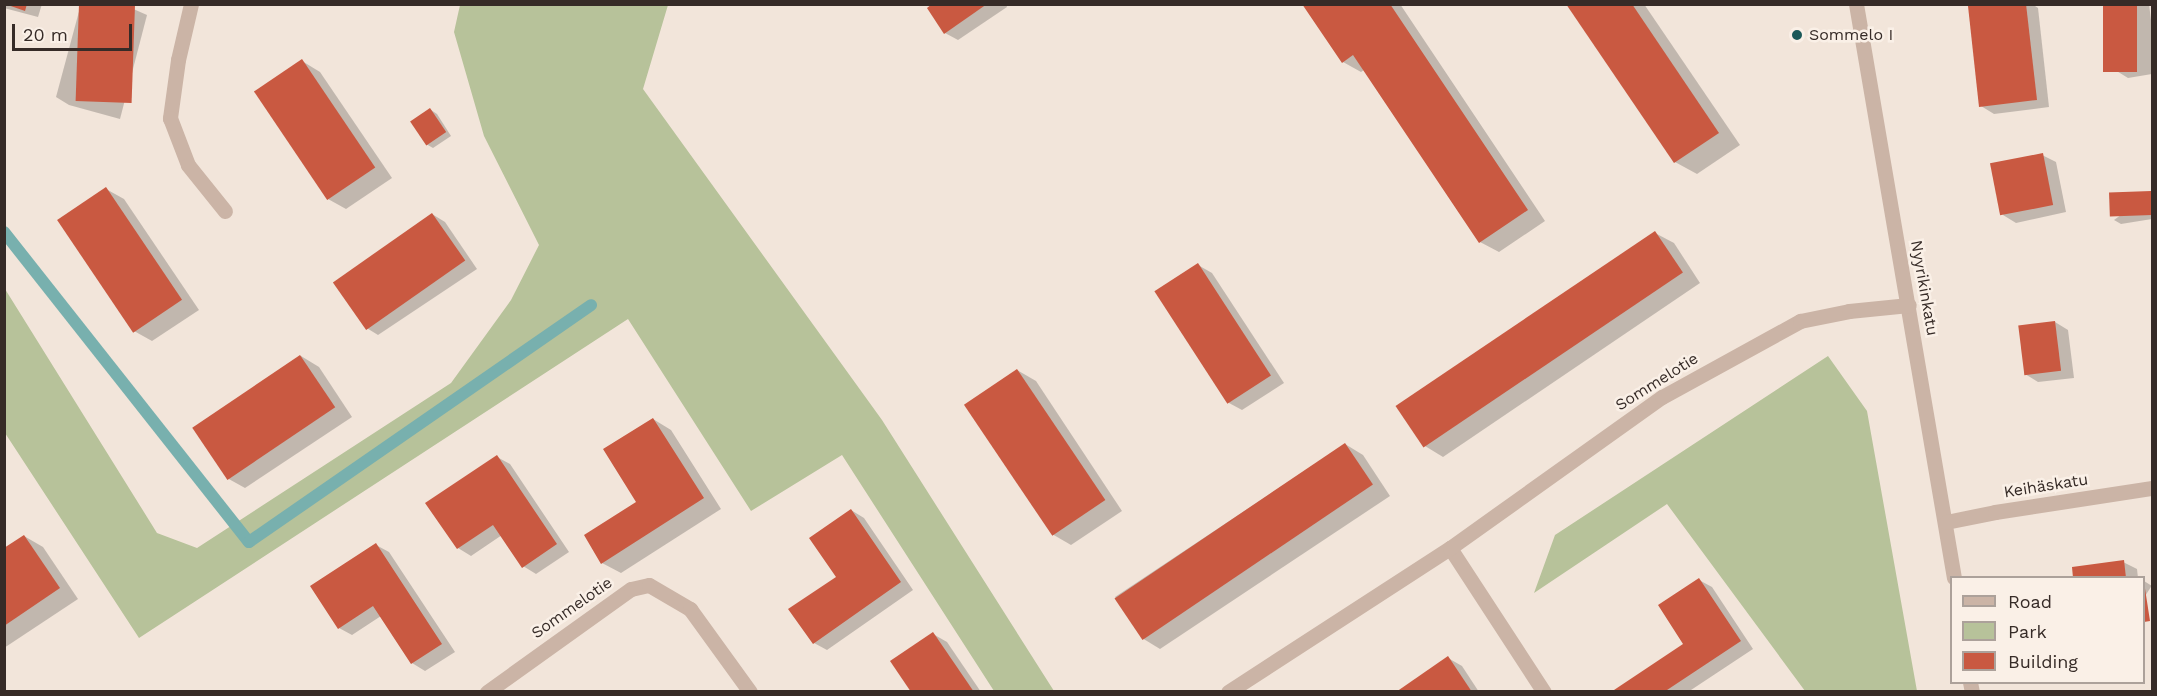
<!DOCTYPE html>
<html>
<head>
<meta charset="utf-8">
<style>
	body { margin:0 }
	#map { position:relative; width:2157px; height:696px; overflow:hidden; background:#f2e5da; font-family:"Work Sans",sans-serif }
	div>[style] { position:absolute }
	.green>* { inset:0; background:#b7c29a }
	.shadow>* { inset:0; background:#0003; transform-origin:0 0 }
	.stream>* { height:12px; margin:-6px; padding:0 6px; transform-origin:6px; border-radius:6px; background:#78b0ae }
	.building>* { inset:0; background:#c95941; transform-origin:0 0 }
	.minor>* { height:15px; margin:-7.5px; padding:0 7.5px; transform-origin:7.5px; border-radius:7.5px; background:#cbb4a6 }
	.dots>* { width:16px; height:16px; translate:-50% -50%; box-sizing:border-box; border:3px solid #faf0e7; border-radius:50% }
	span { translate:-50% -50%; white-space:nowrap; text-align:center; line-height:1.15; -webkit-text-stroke:5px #faf0e7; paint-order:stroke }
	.poi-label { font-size:16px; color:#362b27 }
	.left { translate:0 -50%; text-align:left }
	.street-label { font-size:16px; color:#362b27 }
	.frame { position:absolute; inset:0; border:6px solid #362b27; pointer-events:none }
	.legend { position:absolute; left:1950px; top:576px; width:195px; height:108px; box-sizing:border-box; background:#faf0e7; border:2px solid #aca19a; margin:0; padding:8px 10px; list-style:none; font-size:18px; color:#362b27 }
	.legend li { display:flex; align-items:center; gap:12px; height:30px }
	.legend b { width:30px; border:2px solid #aca19a }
	.scale { position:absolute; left:12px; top:24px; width:120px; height:27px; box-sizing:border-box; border:3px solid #362b27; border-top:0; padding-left:8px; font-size:18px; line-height:21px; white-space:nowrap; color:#362b27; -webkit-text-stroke:4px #faf0e7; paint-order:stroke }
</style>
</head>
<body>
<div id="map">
	<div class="green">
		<div style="clip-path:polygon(460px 5px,668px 5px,643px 89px,882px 420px,1054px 691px,994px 691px,842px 455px,751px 511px,628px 319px,139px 638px,5px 433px,5px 289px,157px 533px,197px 548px,451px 383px,511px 300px,539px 245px,484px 136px,454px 32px)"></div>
		<div style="clip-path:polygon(1828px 356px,1867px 411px,1917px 691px,1805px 691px,1667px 504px,1534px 593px,1555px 535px)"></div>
	</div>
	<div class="shadow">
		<div style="clip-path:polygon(4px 4px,42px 4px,38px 17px,4px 8px)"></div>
		<div style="clip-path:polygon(81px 4px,122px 4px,147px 15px,120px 119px,69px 105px,56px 97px)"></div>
		<div style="clip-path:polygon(934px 4px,1006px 4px,1007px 7px,958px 40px,945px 33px)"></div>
		<div style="clip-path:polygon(1304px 4px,1400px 4px,1545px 221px,1499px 252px,1480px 242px,1364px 70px,1361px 72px,1343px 62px)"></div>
		<div style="clip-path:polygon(1568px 4px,1644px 4px,1740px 145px,1697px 174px,1675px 162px)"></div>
		<div style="clip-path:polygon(1992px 4px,2032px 4px,2038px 8px,2049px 107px,1994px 114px,1981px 106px)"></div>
		<div style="clip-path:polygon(2104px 4px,2149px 4px,2152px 28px,2152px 74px,2128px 78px,2115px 70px)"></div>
		<div style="clip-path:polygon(302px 61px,320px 72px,392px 178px,346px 209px,328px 199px)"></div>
		<div style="clip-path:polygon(431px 110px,437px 114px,451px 136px,433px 148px,426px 144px)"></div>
		<div style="clip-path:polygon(2042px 155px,2056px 162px,2066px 212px,2016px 223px,2003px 215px)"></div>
		<div style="clip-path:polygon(106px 189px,124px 199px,199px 310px,152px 341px,134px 331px)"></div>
		<div style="clip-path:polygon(2151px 193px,2152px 219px,2121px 224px,2114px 220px)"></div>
		<div style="clip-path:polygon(432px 214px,445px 222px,477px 269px,378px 335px,365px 327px)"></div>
		<div style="clip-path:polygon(1655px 233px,1674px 243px,1700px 283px,1443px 457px,1425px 446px)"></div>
		<div style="clip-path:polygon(1198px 265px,1212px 273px,1284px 383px,1242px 410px,1229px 403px)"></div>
		<div style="clip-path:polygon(2055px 322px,2068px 330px,2074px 378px,2038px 382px,2025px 374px)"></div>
		<div style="clip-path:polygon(301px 356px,319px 367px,352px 417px,245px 488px,227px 478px)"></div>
		<div style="clip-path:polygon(1017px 370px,1036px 381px,1122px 511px,1071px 545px,1052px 534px)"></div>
		<div style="clip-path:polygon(653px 419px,671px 430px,721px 509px,621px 573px,602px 563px,638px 502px)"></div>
		<div style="clip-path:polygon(1345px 444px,1363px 455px,1390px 496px,1160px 649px,1142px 638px,1115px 597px)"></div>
		<div style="clip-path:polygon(497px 457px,510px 464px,569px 552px,536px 574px,523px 566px,502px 535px,471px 556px,458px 548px)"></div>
		<div style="clip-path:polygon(851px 510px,864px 518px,913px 590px,827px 650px,814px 643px,838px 577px)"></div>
		<div style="clip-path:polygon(24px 536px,43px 547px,78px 599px,4px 648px,4px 550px)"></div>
		<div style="clip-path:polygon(376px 545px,389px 552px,455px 652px,425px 671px,412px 663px,381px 616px,352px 635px,339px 628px)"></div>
		<div style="clip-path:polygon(2123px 562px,2137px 569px,2138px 578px,2075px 578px)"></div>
		<div style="clip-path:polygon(1699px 580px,1712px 587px,1753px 649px,1688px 692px,1614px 692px,1685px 644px)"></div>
		<div style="left:2144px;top:581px;width:9px;height:49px;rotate:32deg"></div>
		<div style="clip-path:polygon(933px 634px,947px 642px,981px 692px,913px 692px)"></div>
		<div style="clip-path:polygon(1448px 658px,1462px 666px,1479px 692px,1399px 692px)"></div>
	</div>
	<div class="stream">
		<div style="left:4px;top:232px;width:395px;rotate:51.7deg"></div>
		<div style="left:249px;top:542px;width:416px;rotate:-34.7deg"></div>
	</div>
	<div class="building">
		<div style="clip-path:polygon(5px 4px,27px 4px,25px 11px)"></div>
		<div style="left:79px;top:4px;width:56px;height:97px;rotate:2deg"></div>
		<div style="clip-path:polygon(932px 4px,987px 4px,944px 34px,927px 8px)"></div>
		<div style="clip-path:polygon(1302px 4px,1390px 4px,1528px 210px,1479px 243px,1353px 55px,1342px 63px)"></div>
		<div style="clip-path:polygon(1566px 4px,1632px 4px,1719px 133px,1674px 163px)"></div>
		<div style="clip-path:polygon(1980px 4px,2026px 4px,2037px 100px,1979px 107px,1968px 6px)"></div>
		<div style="left:2103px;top:4px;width:34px;height:68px"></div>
		<div style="left:302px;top:59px;width:131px;height:58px;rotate:56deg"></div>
		<div style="left:430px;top:108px;width:29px;height:24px;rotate:56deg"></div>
		<div style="left:2043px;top:153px;width:53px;height:54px;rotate:79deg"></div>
		<div style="left:106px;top:187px;width:136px;height:59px;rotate:56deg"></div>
		<div style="left:2151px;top:191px;width:24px;height:42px;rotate:88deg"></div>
		<div style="left:432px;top:213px;width:58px;height:121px;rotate:55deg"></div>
		<div style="left:1655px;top:231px;width:50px;height:313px;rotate:56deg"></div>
		<div style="left:1198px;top:263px;width:134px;height:52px;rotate:57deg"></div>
		<div style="left:2055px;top:321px;width:50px;height:37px;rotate:83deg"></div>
		<div style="left:300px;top:355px;width:63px;height:130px;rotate:56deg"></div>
		<div style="left:1017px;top:369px;width:158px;height:64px;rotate:56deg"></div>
		<div style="clip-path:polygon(653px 418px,704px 498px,601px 564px,584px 535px,636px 502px,603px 449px)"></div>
		<div style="left:1345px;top:443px;width:50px;height:278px;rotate:56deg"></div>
		<div style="clip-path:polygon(497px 455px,557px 544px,522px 568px,493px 525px,457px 549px,425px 503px)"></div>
		<div style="clip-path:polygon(851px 509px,901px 582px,813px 644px,788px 609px,836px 577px,809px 538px)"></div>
		<div style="clip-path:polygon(24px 535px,60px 588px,4px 626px,4px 548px)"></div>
		<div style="clip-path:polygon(376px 543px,442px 644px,411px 664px,373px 606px,338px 629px,310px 586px)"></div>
		<div style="clip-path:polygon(2124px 560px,2126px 578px,2073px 578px,2072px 567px)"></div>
		<div style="clip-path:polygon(1699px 578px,1741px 641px,1664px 692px,1611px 692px,1683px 644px,1658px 605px)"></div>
		<div style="clip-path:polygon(2144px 582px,2150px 621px,2144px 622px)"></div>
		<div style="clip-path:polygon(933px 632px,974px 692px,911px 692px,890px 661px)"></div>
		<div style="clip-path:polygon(1448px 656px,1472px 692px,1396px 692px)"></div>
	</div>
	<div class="minor">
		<div style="left:191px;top:4px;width:57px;rotate:103.1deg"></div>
		<div style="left:178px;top:60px;width:59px;rotate:97.9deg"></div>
		<div style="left:170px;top:118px;width:50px;rotate:69deg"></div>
		<div style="left:188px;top:165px;width:59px;rotate:51.2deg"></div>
		<div style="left:1856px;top:4px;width:582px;rotate:80.31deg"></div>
		<div style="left:1946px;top:522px;width:50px;rotate:-11.5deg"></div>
		<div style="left:1995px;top:512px;width:159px;rotate:-8.7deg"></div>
		<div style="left:1450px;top:548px;width:172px;rotate:56.9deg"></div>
		<div style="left:1970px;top:682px;width:10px;rotate:79deg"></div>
		<div style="left:487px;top:692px;width:177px;rotate:-35.6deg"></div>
		<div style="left:631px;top:589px;width:18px;rotate:-13deg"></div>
		<div style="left:649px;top:585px;width:48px;rotate:30.3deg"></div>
		<div style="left:690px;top:609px;width:102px;rotate:54.1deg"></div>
		<div style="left:1228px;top:692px;width:265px;rotate:-33deg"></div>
		<div style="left:1450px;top:548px;width:260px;rotate:-35.5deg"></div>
		<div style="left:1662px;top:397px;width:158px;rotate:-28.8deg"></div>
		<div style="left:1800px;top:321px;width:50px;rotate:-11.5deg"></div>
		<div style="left:1849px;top:311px;width:60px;rotate:-5.7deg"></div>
	</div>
	<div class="dots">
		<div style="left:1797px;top:35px;background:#1b5959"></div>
	</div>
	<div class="poi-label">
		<span class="left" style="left:1809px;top:35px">Sommelo I</span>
	</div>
	<div class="street-label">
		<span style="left:1924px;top:288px;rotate:80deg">Nyyrikinkatu</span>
		<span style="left:1657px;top:382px;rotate:-32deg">Sommelotie</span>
		<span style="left:2046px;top:486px;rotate:-9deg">Keihäskatu</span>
		<span style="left:572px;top:608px;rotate:-35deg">Sommelotie</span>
	</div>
	<div class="frame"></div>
	<ul class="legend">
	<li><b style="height:8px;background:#cbb4a6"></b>Road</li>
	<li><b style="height:16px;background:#b7c29a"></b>Park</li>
	<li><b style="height:16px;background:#c95941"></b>Building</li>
	</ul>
	<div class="scale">20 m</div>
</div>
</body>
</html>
